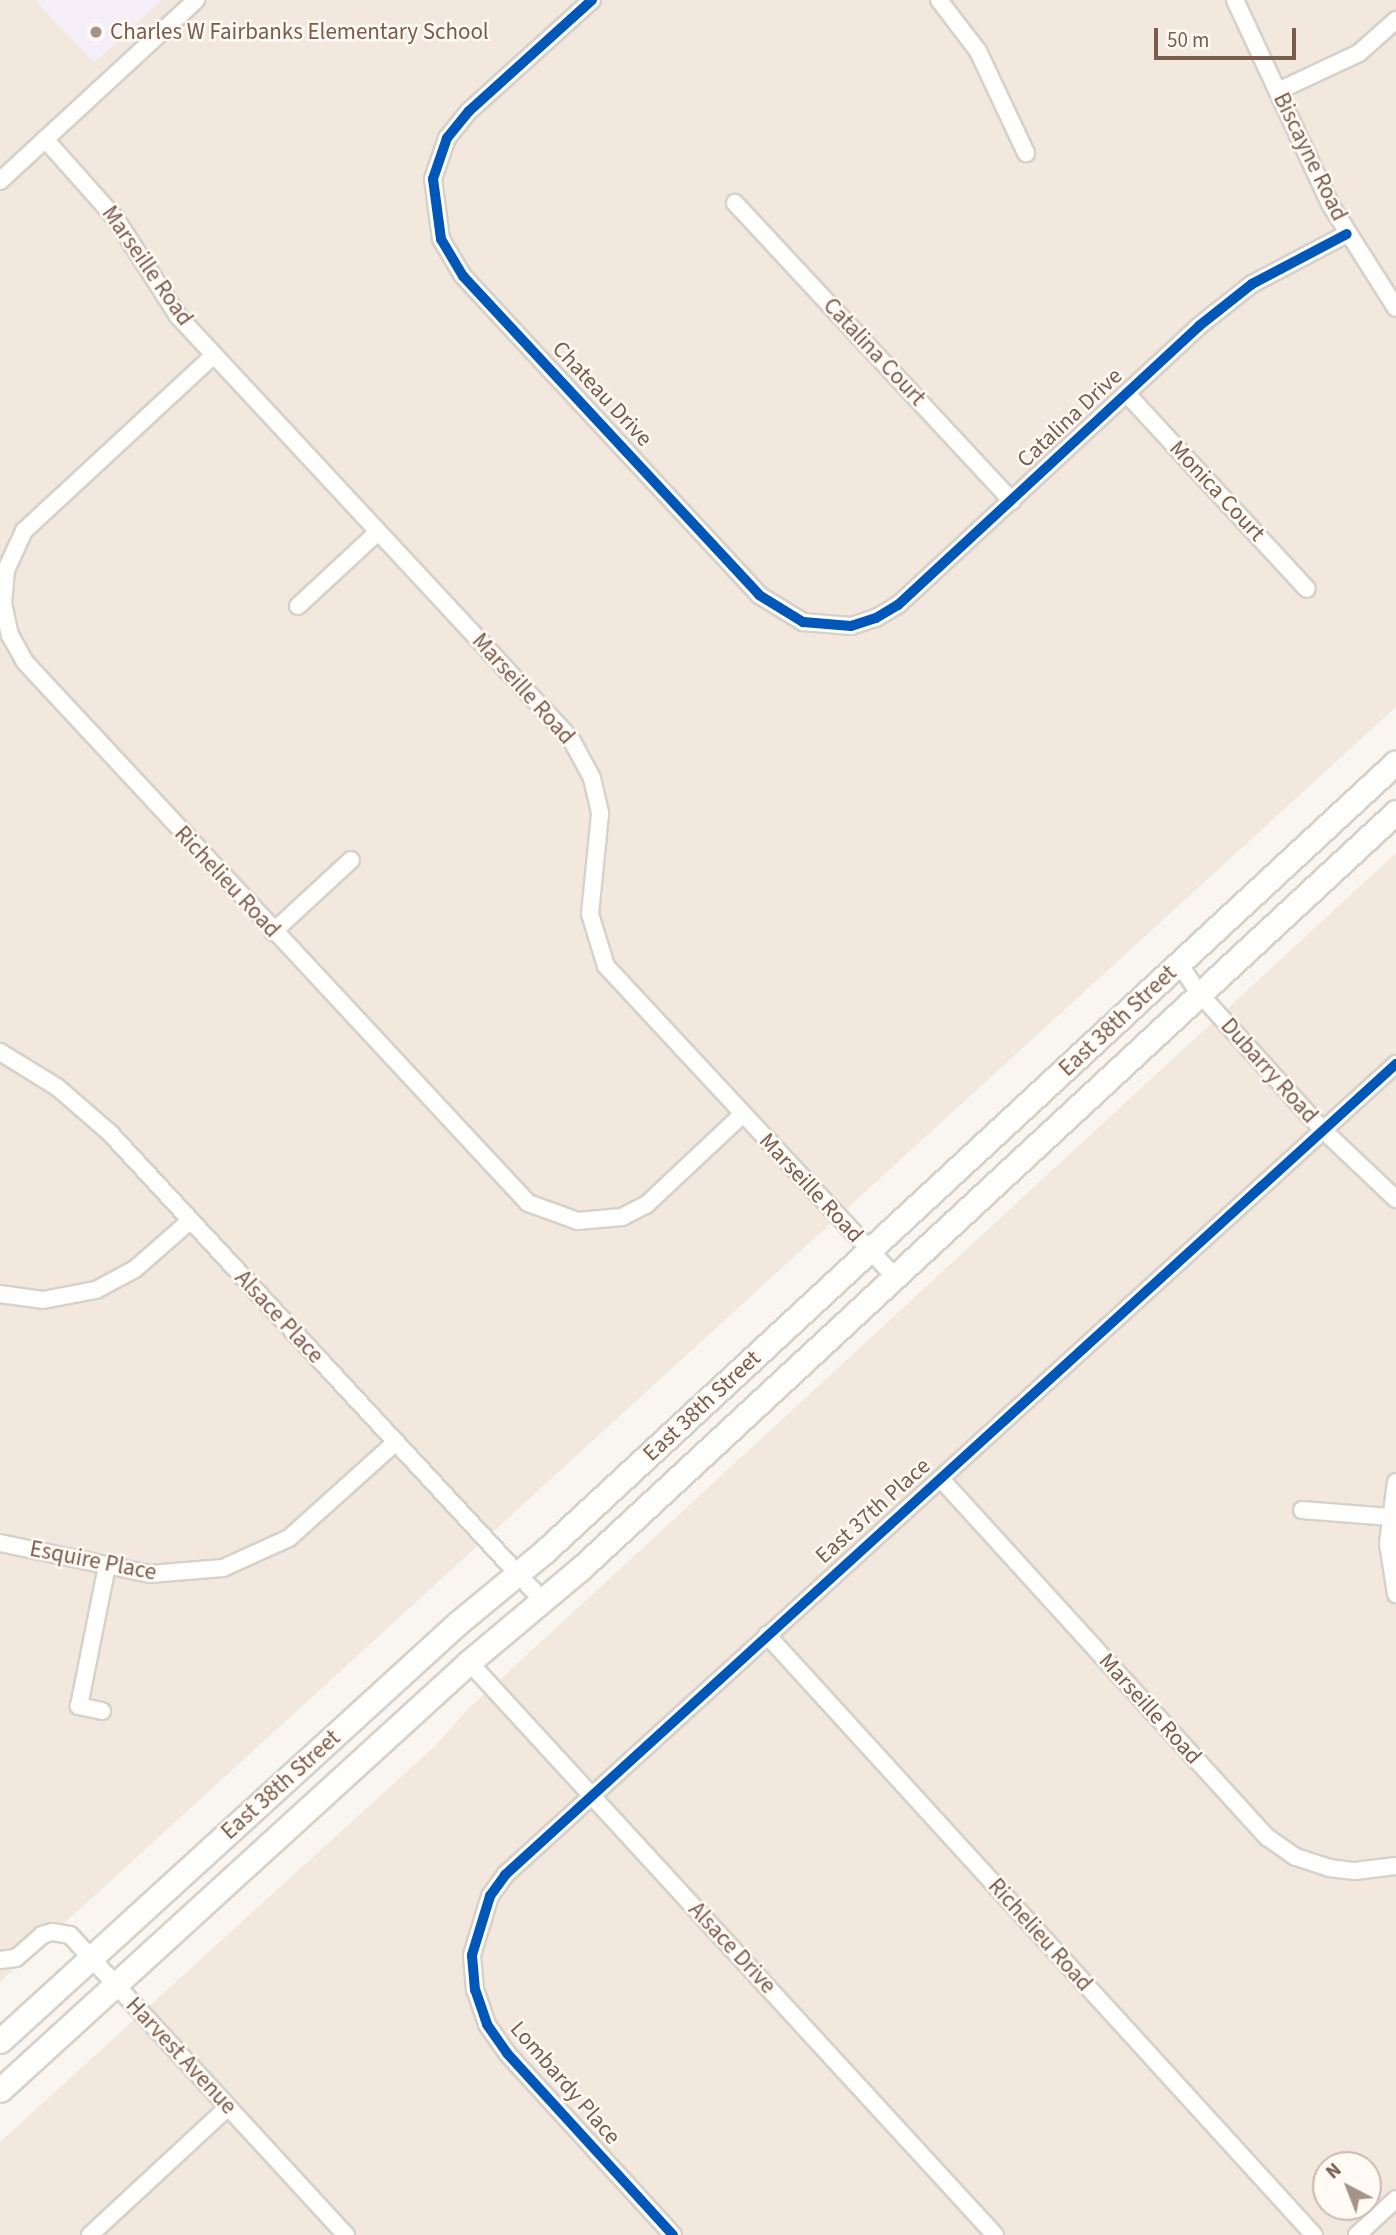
<!DOCTYPE html>
<html>
<head>
<meta charset="utf-8">
<style>
	body { margin:0 }
	#map { position:relative; width:1396px; height:2235px; overflow:hidden; background:#f9f5f0; font-family:"Source Sans 3",sans-serif }
	div>[style] { position:absolute }
	.residential>* { inset:0; background:#f2e8de }
	.education>* { inset:0; background:#f6eef6 }
	.roads { filter:drop-shadow(2px 0 #d7d1cb) drop-shadow(-2px 0 #d7d1cb) drop-shadow(0 2px #d7d1cb) drop-shadow(0 -2px #d7d1cb) }
	.street>* { height:16px; margin:-8px; padding:0 8px; transform-origin:8px; border-radius:8px; background:#fefefd }
	.secondary>* { height:23px; margin:-11.5px; padding:0 11.5px; transform-origin:11.5px; border-radius:11.5px; background:#fefefd }
	.cycleway>* { height:10px; margin:-5px; padding:0 5px; transform-origin:5px; border-radius:5px; background:#0057b8 }
	.dots>* { width:19px; height:19px; translate:-50% -50%; box-sizing:border-box; border:4px solid #fffaf3; border-radius:50% }
	span { translate:-50% -50%; white-space:nowrap; text-align:center; line-height:1.15; -webkit-text-stroke:5px #fffaf3; paint-order:stroke }
	.poi-label { font-size:23px; color:#7a5c4d }
	.left { translate:0 -50%; text-align:left }
	.street-label { font-size:23px; color:#7a5c4d }
	.north { position:absolute; left:1312px; top:2151px; width:70px; height:70px; box-sizing:border-box; background:#fffaf3; border:2px solid #cabbb1; border-radius:50%; rotate:318deg; font-size:19px; font-weight:700; line-height:28px; text-align:center; color:#7a5c4d }
	.north::after { content:''; display:block; margin:auto; width:24px; height:32px; background:#a69286; clip-path:polygon(50% 0,100% 100%,50% 72%,0 100%) }
	.scale { position:absolute; left:1154px; top:28px; width:142px; height:32px; box-sizing:border-box; border:4px solid #7a5c4d; border-top:0; padding-left:9px; font-size:21px; line-height:24px; white-space:nowrap; color:#7a5c4d; -webkit-text-stroke:5px #fffaf3; paint-order:stroke }
</style>
</head>
<body>
<div id="map">
	<div class="residential">
		<div style="clip-path:polygon(0 0,1396px 0,1396px 707px,0 1982px)"></div>
		<div style="clip-path:polygon(evenodd,1396px 853px,1396px 2235px,0 2235px,0 2142px,435px 1746px,465px 1712px,1396px 853px,1326px 2165px,1368px 2165px,1368px 2207px,1326px 2207px,1326px 2165px)"></div>
	</div>
	<div class="education">
		<div style="clip-path:polygon(35px 0,162px 0,94px 63px)"></div>
	</div>
	<div class="roads">
		<div class="street">
			<div style="left:592px;top:0;width:166px;rotate:137.9deg"></div>
			<div style="left:469px;top:111px;width:35px;rotate:129deg"></div>
			<div style="left:447px;top:138px;width:43px;rotate:108.9deg"></div>
			<div style="left:433px;top:179px;width:61px;rotate:82.4deg"></div>
			<div style="left:441px;top:239px;width:43px;rotate:59.3deg"></div>
			<div style="left:463px;top:276px;width:435px;rotate:47.1deg"></div>
			<div style="left:759px;top:595px;width:52px;rotate:31.5deg"></div>
			<div style="left:803px;top:622px;width:48px;rotate:4.8deg"></div>
			<div style="left:851px;top:626px;width:26px;rotate:-18deg"></div>
			<div style="left:876px;top:618px;width:26px;rotate:-31deg"></div>
			<div style="left:898px;top:605px;width:410px;rotate:-42.8deg"></div>
			<div style="left:1199px;top:326px;width:68px;rotate:-38.4deg"></div>
			<div style="left:1252px;top:284px;width:107px;rotate:-27.8deg"></div>
			<div style="left:939px;top:0;width:64px;rotate:52.6deg"></div>
			<div style="left:978px;top:51px;width:113px;rotate:64.8deg"></div>
			<div style="left:1235px;top:0;width:225px;rotate:65deg"></div>
			<div style="left:1330px;top:204px;width:123px;rotate:57.6deg"></div>
			<div style="left:1278px;top:91px;width:89px;rotate:-25.1deg"></div>
			<div style="left:1359px;top:53px;width:50px;rotate:-41.7deg"></div>
			<div style="left:45px;top:139px;width:107px;rotate:48.4deg"></div>
			<div style="left:116px;top:219px;width:115px;rotate:57.4deg"></div>
			<div style="left:178px;top:316px;width:577px;rotate:47.11deg"></div>
			<div style="left:571px;top:739px;width:44px;rotate:61.7deg"></div>
			<div style="left:592px;top:778px;width:37px;rotate:77deg"></div>
			<div style="left:600px;top:814px;width:100px;rotate:95.7deg"></div>
			<div style="left:590px;top:914px;width:54px;rotate:72.9deg"></div>
			<div style="left:606px;top:966px;width:425px;rotate:47.1deg"></div>
			<div style="left:0;top:181px;width:267px;rotate:-42.7deg"></div>
			<div style="left:735px;top:203px;width:407px;rotate:47.1deg"></div>
			<div style="left:214px;top:355px;width:259px;rotate:137.2deg"></div>
			<div style="left:24px;top:531px;width:43px;rotate:114.8deg"></div>
			<div style="left:6px;top:570px;width:33px;rotate:95deg"></div>
			<div style="left:3px;top:603px;width:33px;rotate:78deg"></div>
			<div style="left:10px;top:635px;width:31px;rotate:61deg"></div>
			<div style="left:25px;top:662px;width:739px;rotate:47.08deg"></div>
			<div style="left:528px;top:1203px;width:53px;rotate:19.8deg"></div>
			<div style="left:578px;top:1221px;width:44px;rotate:-5.2deg"></div>
			<div style="left:622px;top:1217px;width:27px;rotate:-27deg"></div>
			<div style="left:646px;top:1205px;width:132px;rotate:-43.2deg"></div>
			<div style="left:1127px;top:394px;width:265px;rotate:47.3deg"></div>
			<div style="left:298px;top:606px;width:109px;rotate:-42.8deg"></div>
			<div style="left:273px;top:932px;width:106px;rotate:-42.7deg"></div>
			<div style="left:1180px;top:965px;width:34px;rotate:56deg"></div>
			<div style="left:1199px;top:993px;width:183px;rotate:47.9deg"></div>
			<div style="left:1322px;top:1129px;width:102px;rotate:43.4deg"></div>
			<div style="left:0;top:1052px;width:67px;rotate:31.6deg"></div>
			<div style="left:57px;top:1087px;width:69px;rotate:40.9deg"></div>
			<div style="left:109px;top:1132px;width:638px;rotate:47.22deg"></div>
			<div style="left:0;top:1294px;width:43px;rotate:7.9deg"></div>
			<div style="left:43px;top:1300px;width:54px;rotate:-10.7deg"></div>
			<div style="left:96px;top:1290px;width:44px;rotate:-28.3deg"></div>
			<div style="left:135px;top:1269px;width:74px;rotate:-41.2deg"></div>
			<div style="left:941px;top:1479px;width:484px;rotate:47.7deg"></div>
			<div style="left:1267px;top:1837px;width:35px;rotate:35deg"></div>
			<div style="left:1296px;top:1857px;width:35px;rotate:18deg"></div>
			<div style="left:1329px;top:1868px;width:26px;rotate:7deg"></div>
			<div style="left:1355px;top:1871px;width:41px;rotate:-7deg"></div>
			<div style="left:1396px;top:1482px;width:62px;rotate:97.5deg"></div>
			<div style="left:1388px;top:1543px;width:52px;rotate:81.1deg"></div>
			<div style="left:1302px;top:1510px;width:88px;rotate:4.5deg"></div>
			<div style="left:0;top:1543px;width:153px;rotate:11.7deg"></div>
			<div style="left:150px;top:1574px;width:73px;rotate:-4.7deg"></div>
			<div style="left:223px;top:1568px;width:72px;rotate:-24.4deg"></div>
			<div style="left:289px;top:1538px;width:142px;rotate:-41.9deg"></div>
			<div style="left:767px;top:1635px;width:812px;rotate:47.65deg"></div>
			<div style="left:469px;top:1662px;width:778px;rotate:47.45deg"></div>
			<div style="left:102px;top:1711px;width:24px;rotate:-168deg"></div>
			<div style="left:79px;top:1706px;width:143px;rotate:-78.7deg"></div>
			<div style="left:0;top:1960px;width:16px;rotate:-7deg"></div>
			<div style="left:16px;top:1958px;width:35px;rotate:-41deg"></div>
			<div style="left:42px;top:1935px;width:10px;rotate:-17deg"></div>
			<div style="left:52px;top:1932px;width:18px;rotate:9deg"></div>
			<div style="left:70px;top:1935px;width:408px;rotate:47.4deg"></div>
			<div style="left:90px;top:2235px;width:188px;rotate:-42.8deg"></div>
			<div style="left:673px;top:2235px;width:246px;rotate:-132.4deg"></div>
			<div style="left:507px;top:2053px;width:35px;rotate:-125deg"></div>
			<div style="left:487px;top:2024px;width:36px;rotate:-109deg"></div>
			<div style="left:475px;top:1990px;width:35px;rotate:-95deg"></div>
			<div style="left:472px;top:1955px;width:62px;rotate:-73deg"></div>
			<div style="left:490px;top:1896px;width:26px;rotate:-54deg"></div>
			<div style="left:505px;top:1875px;width:1205px;rotate:-42.31deg"></div>
			<div style="left:1357px;top:2235px;width:53px;rotate:-42.7deg"></div>
		</div>
		<div class="secondary">
			<div style="left:0;top:2041px;width:621px;rotate:-42.39deg"></div>
			<div style="left:459px;top:1622px;width:112px;rotate:-39.5deg"></div>
			<div style="left:545px;top:1551px;width:1160px;rotate:-42.83deg"></div>
			<div style="left:0;top:2090px;width:635px;rotate:-42.38deg"></div>
			<div style="left:469px;top:1662px;width:145px;rotate:-40deg"></div>
			<div style="left:580px;top:1569px;width:1113px;rotate:-42.85deg"></div>
		</div>
	</div>
	<div class="cycleway">
		<div style="left:592px;top:0;width:166px;rotate:137.9deg"></div>
		<div style="left:469px;top:111px;width:35px;rotate:129deg"></div>
		<div style="left:447px;top:138px;width:43px;rotate:108.9deg"></div>
		<div style="left:433px;top:179px;width:61px;rotate:82.4deg"></div>
		<div style="left:441px;top:239px;width:43px;rotate:59.3deg"></div>
		<div style="left:463px;top:276px;width:435px;rotate:47.1deg"></div>
		<div style="left:759px;top:595px;width:52px;rotate:31.5deg"></div>
		<div style="left:803px;top:622px;width:48px;rotate:4.8deg"></div>
		<div style="left:851px;top:626px;width:26px;rotate:-18deg"></div>
		<div style="left:876px;top:618px;width:26px;rotate:-31deg"></div>
		<div style="left:898px;top:605px;width:410px;rotate:-42.8deg"></div>
		<div style="left:1199px;top:326px;width:68px;rotate:-38.4deg"></div>
		<div style="left:1252px;top:284px;width:107px;rotate:-27.8deg"></div>
		<div style="left:673px;top:2235px;width:246px;rotate:-132.4deg"></div>
		<div style="left:507px;top:2053px;width:35px;rotate:-125deg"></div>
		<div style="left:487px;top:2024px;width:36px;rotate:-109deg"></div>
		<div style="left:475px;top:1990px;width:35px;rotate:-95deg"></div>
		<div style="left:472px;top:1955px;width:62px;rotate:-73deg"></div>
		<div style="left:490px;top:1896px;width:26px;rotate:-54deg"></div>
		<div style="left:505px;top:1875px;width:1205px;rotate:-42.31deg"></div>
	</div>
	<div class="dots">
		<div style="left:96px;top:32px;background:#a69286"></div>
	</div>
	<div class="poi-label">
		<span class="left" style="left:110px;top:32px">Charles W Fairbanks Elementary School</span>
	</div>
	<div class="street-label">
		<span style="left:1310px;top:157px;rotate:64deg">Biscayne Road</span>
		<span style="left:147px;top:266px;rotate:55deg">Marseille Road</span>
		<span style="left:874px;top:352px;rotate:47deg">Catalina Court</span>
		<span style="left:602px;top:394px;rotate:47deg">Chateau Drive</span>
		<span style="left:1070px;top:418px;rotate:-43deg">Catalina Drive</span>
		<span style="left:1217px;top:491px;rotate:47deg">Monica Court</span>
		<span style="left:523px;top:689px;rotate:48deg">Marseille Road</span>
		<span style="left:227px;top:882px;rotate:47deg">Richelieu Road</span>
		<span style="left:1118px;top:1021px;rotate:-43deg">East 38th Street</span>
		<span style="left:1269px;top:1071px;rotate:48deg">Dubarry Road</span>
		<span style="left:811px;top:1188px;rotate:47deg">Marseille Road</span>
		<span style="left:279px;top:1317px;rotate:47deg">Alsace Place</span>
		<span style="left:702px;top:1406px;rotate:-43deg">East 38th Street</span>
		<span style="left:873px;top:1511px;rotate:-42deg">East 37th Place</span>
		<span style="left:93px;top:1561px;rotate:11deg">Esquire Place</span>
		<span style="left:1150px;top:1709px;rotate:48deg">Marseille Road</span>
		<span style="left:281px;top:1785px;rotate:-42deg">East 38th Street</span>
		<span style="left:1040px;top:1935px;rotate:48deg">Richelieu Road</span>
		<span style="left:732px;top:1948px;rotate:47deg">Alsace Drive</span>
		<span style="left:181px;top:2056px;rotate:47deg">Harvest Avenue</span>
		<span style="left:565px;top:2083px;rotate:49deg">Lombardy Place</span>
	</div>
	<div class="north">N</div>
	<div class="scale">50 m</div>
</div>
</body>
</html>
